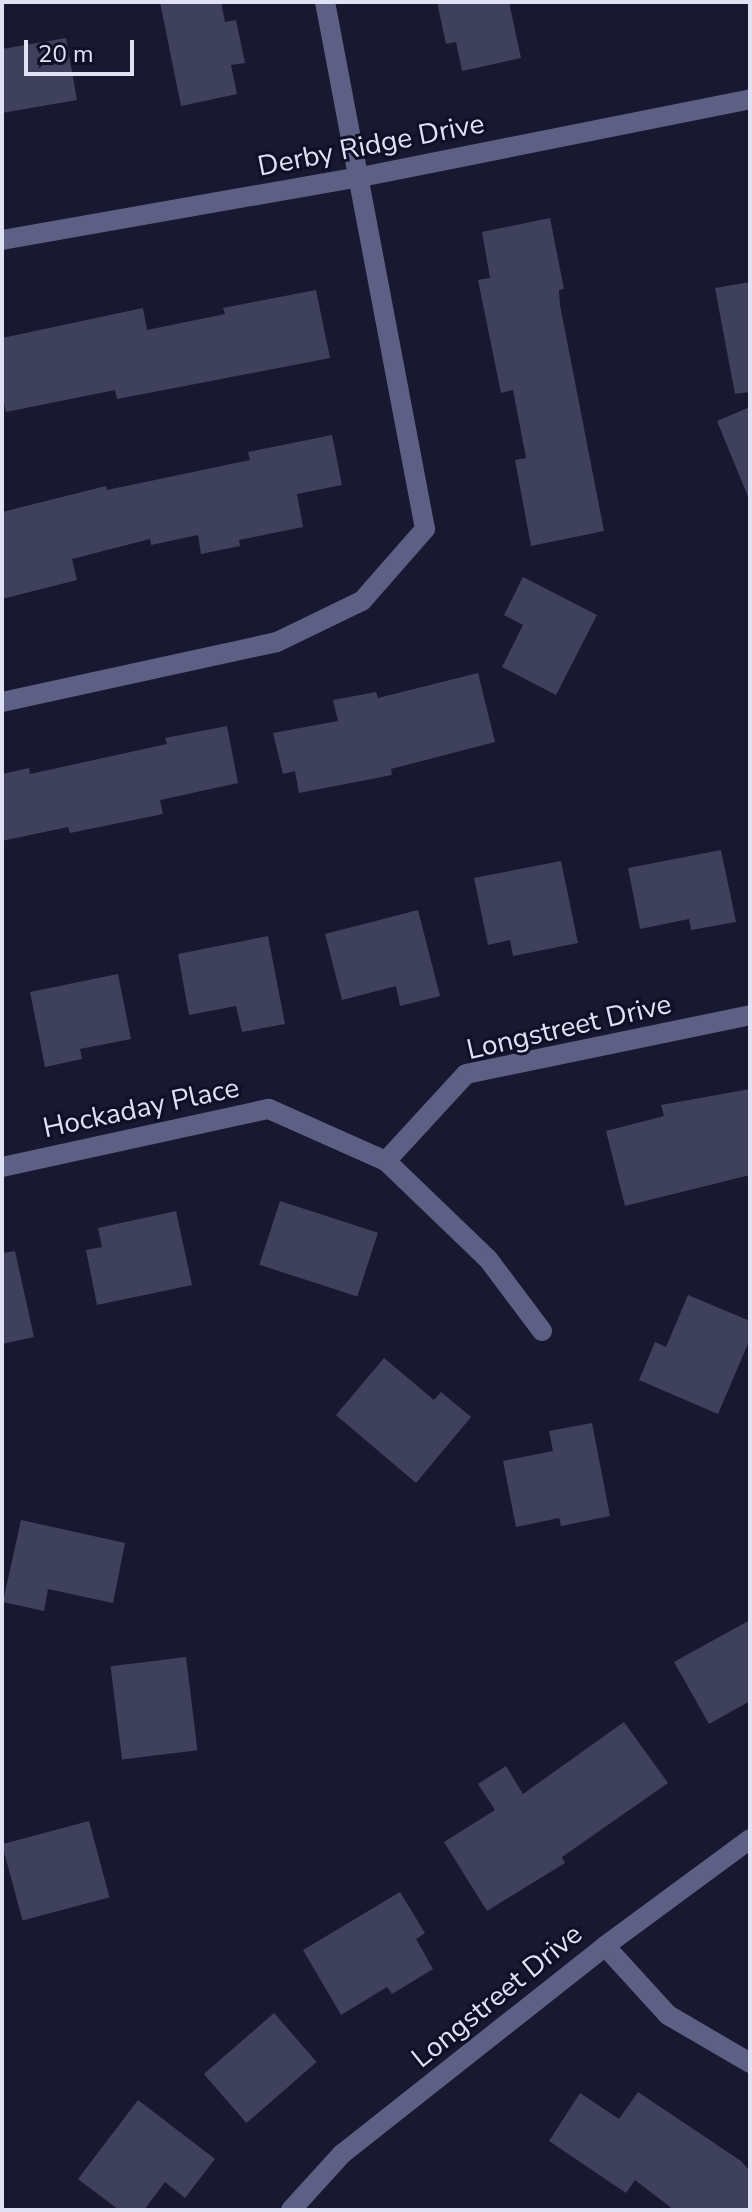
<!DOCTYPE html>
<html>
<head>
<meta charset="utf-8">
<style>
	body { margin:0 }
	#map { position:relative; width:752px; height:2212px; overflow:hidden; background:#181831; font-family:"Nunito Sans",sans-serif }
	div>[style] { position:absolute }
	.building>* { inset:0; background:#3e405c; transform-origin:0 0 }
	.minor>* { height:20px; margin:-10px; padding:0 10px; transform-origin:10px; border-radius:10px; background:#5d6084 }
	span { translate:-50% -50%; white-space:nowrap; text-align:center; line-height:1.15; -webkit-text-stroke:6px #0f0f27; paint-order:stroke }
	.street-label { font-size:28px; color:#e0e2f4 }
	.frame { position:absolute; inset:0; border:4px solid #e0e2f4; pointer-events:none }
	.scale { position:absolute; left:24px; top:40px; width:110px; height:36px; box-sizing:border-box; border:4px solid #e0e2f4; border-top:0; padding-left:10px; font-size:24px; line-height:28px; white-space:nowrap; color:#e0e2f4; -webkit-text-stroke:6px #0f0f27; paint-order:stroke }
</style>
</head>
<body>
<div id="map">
	<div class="building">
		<div style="clip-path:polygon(160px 2px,221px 2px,225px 22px,236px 20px,245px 63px,231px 65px,237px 94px,181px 106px)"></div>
		<div style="clip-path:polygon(437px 2px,509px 2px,521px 58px,462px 71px,456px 42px,446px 44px)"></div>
		<div style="clip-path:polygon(66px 38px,77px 100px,2px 113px,2px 49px)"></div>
		<div style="clip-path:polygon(550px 218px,564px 289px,559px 290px,560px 305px,604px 531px,531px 546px,515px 460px,526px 458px,513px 390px,501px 393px,478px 280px,490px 278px,482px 232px)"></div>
		<div style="clip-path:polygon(750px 282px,750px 392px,735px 394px,715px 288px)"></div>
		<div style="clip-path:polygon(316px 290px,330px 358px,117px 399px,115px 390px,6px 412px,2px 394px,2px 338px,143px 308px,147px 330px,225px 314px,223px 308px)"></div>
		<div style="clip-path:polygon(750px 407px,750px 499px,749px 499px,717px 421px)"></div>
		<div style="clip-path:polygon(332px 435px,342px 485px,297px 494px,303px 527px,239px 540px,240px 546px,201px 554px,198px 535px,151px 545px,150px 539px,72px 559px,77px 580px,2px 599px,2px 512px,106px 486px,107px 490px,250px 460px,248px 452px)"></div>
		<div style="clip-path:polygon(523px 577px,597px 615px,556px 695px,502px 667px,523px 625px,504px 615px)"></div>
		<div style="clip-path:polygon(478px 673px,495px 742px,391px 769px,392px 775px,299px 793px,295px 771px,283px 774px,273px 733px,338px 721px,333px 700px,376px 692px,378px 698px)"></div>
		<div style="clip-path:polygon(227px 726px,238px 783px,160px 800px,163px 814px,70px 833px,68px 827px,2px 841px,2px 774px,29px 768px,30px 774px,167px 744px,165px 738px)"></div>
		<div style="clip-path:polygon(721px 850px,736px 922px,691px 930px,689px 919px,640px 929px,628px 868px)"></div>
		<div style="clip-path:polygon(561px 861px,578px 943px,513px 956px,510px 940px,488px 945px,474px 878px)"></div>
		<div style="clip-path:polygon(418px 910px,440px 996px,400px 1006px,396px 986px,342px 1000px,325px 934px)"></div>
		<div style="clip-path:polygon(268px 936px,285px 1024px,242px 1032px,236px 1006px,189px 1015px,178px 954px)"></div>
		<div style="clip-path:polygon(118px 974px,131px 1039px,80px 1049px,82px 1059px,45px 1067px,30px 992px)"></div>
		<div style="clip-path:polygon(750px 1089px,750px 1175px,625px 1206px,606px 1131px,664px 1116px,661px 1105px)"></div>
		<div style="left:280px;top:1201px;width:103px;height:67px;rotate:18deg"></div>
		<div style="clip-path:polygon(176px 1211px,192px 1285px,97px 1305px,86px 1250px,102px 1247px,98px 1228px)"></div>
		<div style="clip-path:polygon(15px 1251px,34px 1337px,2px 1344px,2px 1253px)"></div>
		<div style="clip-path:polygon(688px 1295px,750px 1321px,750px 1339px,718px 1414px,639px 1380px,655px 1342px,666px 1347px)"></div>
		<div style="clip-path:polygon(384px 1358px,434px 1400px,441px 1392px,471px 1417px,416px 1483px,336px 1415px)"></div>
		<div style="clip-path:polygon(592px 1423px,610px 1516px,561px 1526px,559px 1518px,516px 1527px,503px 1461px,553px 1451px,549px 1431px)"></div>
		<div style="clip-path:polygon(21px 1520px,125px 1543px,113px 1603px,48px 1589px,44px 1611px,3px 1602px)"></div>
		<div style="clip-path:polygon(750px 1620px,750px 1701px,709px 1724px,674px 1662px)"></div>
		<div style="left:186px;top:1657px;width:94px;height:76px;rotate:83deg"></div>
		<div style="clip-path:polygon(624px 1722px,668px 1783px,562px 1857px,565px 1863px,487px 1911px,444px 1842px,495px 1810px,478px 1784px,506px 1766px,523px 1794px)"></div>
		<div style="left:89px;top:1821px;width:79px;height:90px;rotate:75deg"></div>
		<div style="clip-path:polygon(400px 1892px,425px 1933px,416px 1939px,433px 1969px,392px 1994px,387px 1987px,341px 2015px,303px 1950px)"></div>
		<div style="left:274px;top:2013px;width:65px;height:93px;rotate:49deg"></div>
		<div style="clip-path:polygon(638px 2092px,741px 2161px,750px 2171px,750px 2210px,674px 2210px,635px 2180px,626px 2193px,549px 2141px,580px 2093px,619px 2119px)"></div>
		<div style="clip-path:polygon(138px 2100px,215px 2159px,185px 2198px,165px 2182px,144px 2210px,119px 2210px,78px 2179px)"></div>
	</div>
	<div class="minor">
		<div style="left:2px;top:240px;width:364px;rotate:-10deg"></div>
		<div style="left:361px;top:177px;width:397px;rotate:-11.3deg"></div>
		<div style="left:2px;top:702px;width:281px;rotate:-12.3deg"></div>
		<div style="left:277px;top:642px;width:94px;rotate:-25.8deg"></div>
		<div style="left:362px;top:601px;width:96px;rotate:-48.8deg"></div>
		<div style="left:425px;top:529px;width:536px;rotate:-100.74deg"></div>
		<div style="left:386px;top:1161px;width:118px;rotate:-47.4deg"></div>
		<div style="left:466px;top:1074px;width:290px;rotate:-11.7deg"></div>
		<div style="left:2px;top:1167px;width:273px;rotate:-12.3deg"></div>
		<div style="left:269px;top:1109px;width:128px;rotate:24deg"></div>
		<div style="left:386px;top:1161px;width:141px;rotate:43.9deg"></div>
		<div style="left:488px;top:1259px;width:90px;rotate:53.1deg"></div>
		<div style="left:605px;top:1946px;width:93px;rotate:47.6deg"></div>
		<div style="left:668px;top:2015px;width:95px;rotate:30.3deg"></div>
		<div style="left:291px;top:2210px;width:76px;rotate:-47.7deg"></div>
		<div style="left:342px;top:2154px;width:335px;rotate:-38.3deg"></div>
		<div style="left:605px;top:1946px;width:180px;rotate:-36.4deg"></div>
	</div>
	<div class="street-label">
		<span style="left:371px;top:145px;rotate:-11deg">Derby Ridge Drive</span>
		<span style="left:569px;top:1027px;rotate:-13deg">Longstreet Drive</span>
		<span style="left:141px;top:1108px;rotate:-12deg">Hockaday Place</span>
		<span style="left:497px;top:1996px;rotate:-39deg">Longstreet Drive</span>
	</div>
	<div class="frame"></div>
	<div class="scale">20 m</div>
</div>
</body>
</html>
